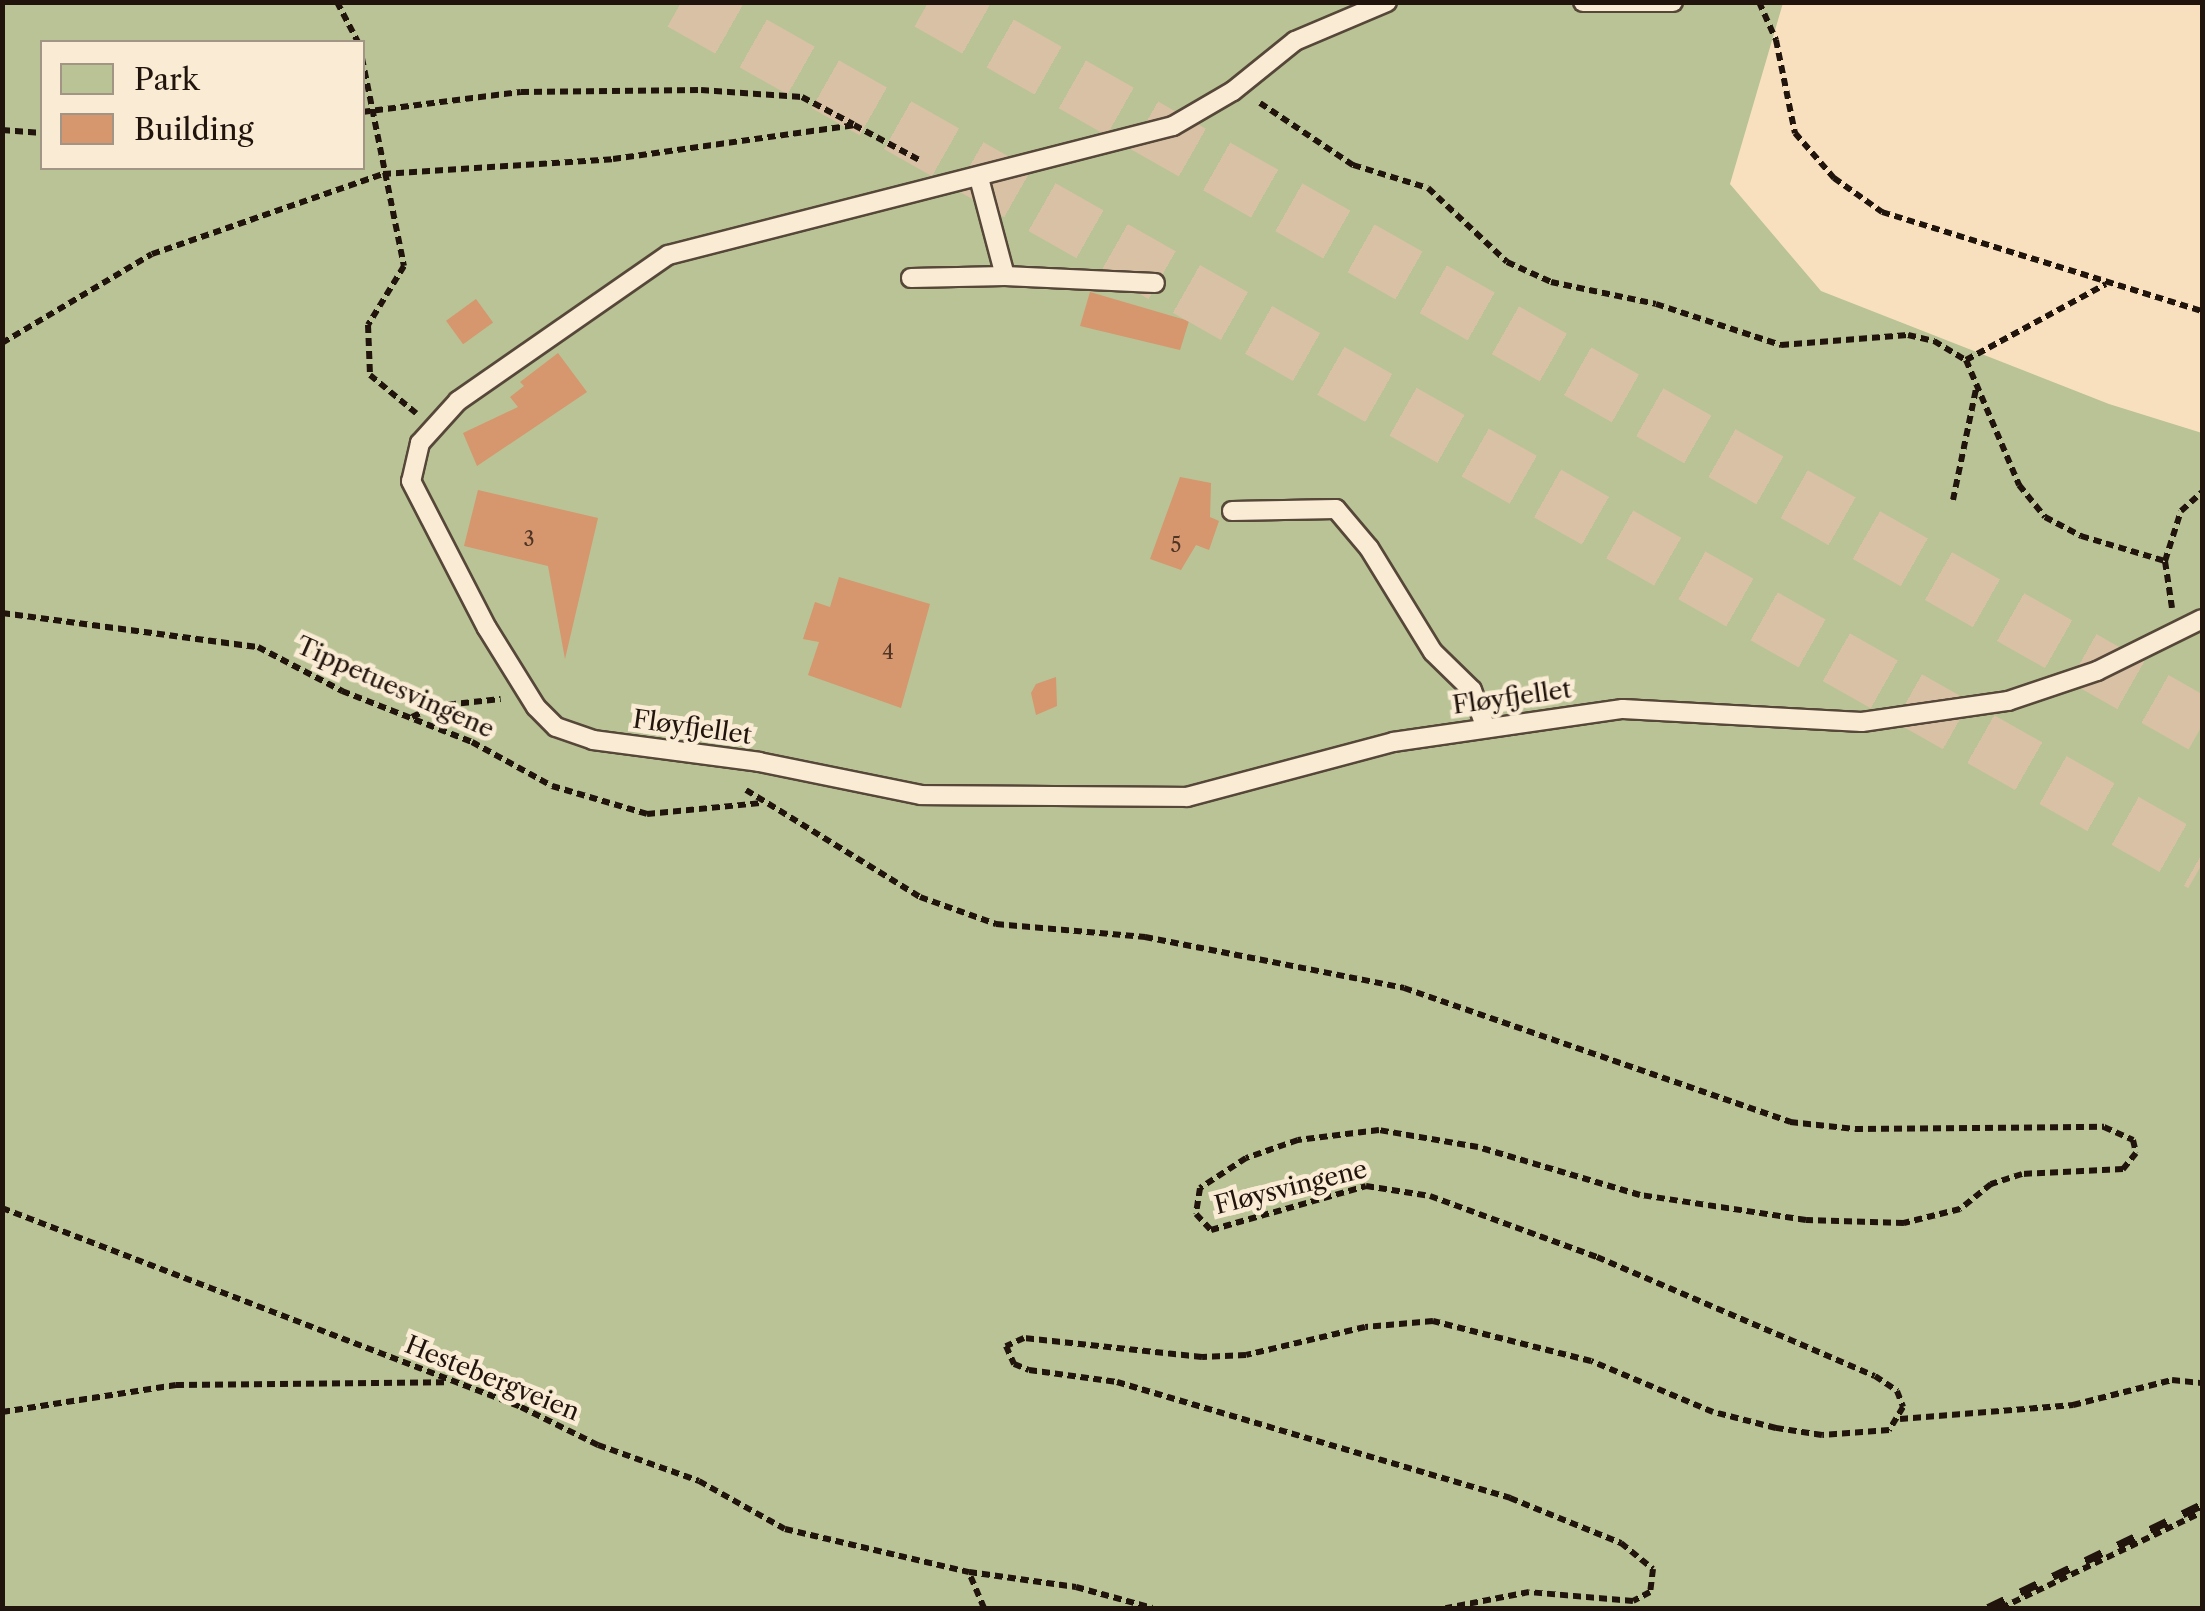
<!DOCTYPE html>
<html>
<head>
<meta charset="utf-8">
<style>
	body { margin:0 }
	#map { position:relative; width:2205px; height:1611px; overflow:hidden; background:#f8e0bf; font-family:"Libre Caslon Text",serif }
	div>[style] { position:absolute }
	.green>* { inset:0; background:#b9c395 }
	.building>* { inset:0; background:#d6966e; transform-origin:0 0 }
	.highway-tunnel>* { height:55px; margin-top:-27.5px; transform-origin:0; background:repeating-linear-gradient(90deg,#d8c1a4 0 55px,transparent 0 83px) }
	.path>* { height:6px; margin-top:-3px; transform-origin:0; background:repeating-linear-gradient(90deg,#20140c 0 8px,transparent 0 13px) }
	.roads { filter:drop-shadow(2px 0 #564739) drop-shadow(-2px 0 #564739) drop-shadow(0 2px #564739) drop-shadow(0 -2px #564739) }
	.lane>* { height:18px; margin:-9px; padding:0 9px; transform-origin:9px; border-radius:9px; background:#faebd5 }
	.rail>* { height:8px; margin-top:-4px; transform-origin:0; background:repeating-linear-gradient(90deg,#20140c 0 18px,transparent 0 36px) }
	span { translate:-50% -50%; white-space:nowrap; text-align:center; line-height:1.15; -webkit-text-stroke:9px #faebd5; paint-order:stroke }
	.number-label { font-size:20px; color:#4e3424 }
	.number-label span { -webkit-text-stroke-width:0 }
	.street-label { font-size:25px; color:#20140c }
	.frame { position:absolute; inset:0; border:5px solid #20140c; pointer-events:none }
	.legend { position:absolute; left:40px; top:40px; width:325px; height:130px; box-sizing:border-box; background:#faebd5; border:2px solid #a39585; margin:0; padding:12px 18px; list-style:none; font-size:30px; color:#20140c }
	.legend li { display:flex; align-items:center; gap:20px; height:50px }
	.legend b { width:50px; border:2px solid #a39585 }
</style>
</head>
<body>
<div id="map">
	<div class="green">
		<div style="clip-path:polygon(evenodd,3px 3px,1783px 3px,1730px 184px,1821px 291px,2109px 404px,2202px 433px,2202px 1608px,3px 1608px,3px 3px,42px 42px,362px 42px,362px 168px,42px 168px,42px 42px)"></div>
	</div>
	<div class="building">
		<div style="clip-path:polygon(1090px 292px,1189px 321px,1180px 350px,1080px 326px)"></div>
		<div style="left:476px;top:299px;width:29px;height:37px;rotate:54deg"></div>
		<div style="clip-path:polygon(558px 353px,587px 392px,477px 466px,463px 433px,518px 407px,510px 397px,524px 386px,520px 382px)"></div>
		<div style="clip-path:polygon(1180px 477px,1211px 483px,1210px 517px,1219px 521px,1209px 550px,1196px 545px,1181px 570px,1150px 559px)"></div>
		<div style="clip-path:polygon(478px 490px,598px 518px,565px 659px,548px 566px,464px 546px)"></div>
		<div style="clip-path:polygon(839px 577px,930px 604px,901px 708px,808px 675px,819px 642px,803px 639px,815px 602px,830px 607px)"></div>
		<div style="clip-path:polygon(1056px 677px,1057px 706px,1036px 715px,1031px 693px,1036px 684px)"></div>
	</div>
	<div class="highway-tunnel">
		<div style="left:681px;top:2px;width:1748px;rotate:29.54deg"></div>
		<div style="left:928px;top:2px;width:1465px;rotate:29.58deg"></div>
	</div>
	<div class="path">
		<div style="left:337px;top:2px;width:45px;rotate:62.3deg"></div>
		<div style="left:1759px;top:2px;width:42px;rotate:65.9deg"></div>
		<div style="left:1776px;top:40px;width:95px;rotate:78.5deg"></div>
		<div style="left:1795px;top:133px;width:60px;rotate:49.1deg"></div>
		<div style="left:1834px;top:178px;width:59px;rotate:35.3deg"></div>
		<div style="left:1882px;top:212px;width:335px;rotate:17.2deg"></div>
		<div style="left:362px;top:58px;width:212px;rotate:78.6deg"></div>
		<div style="left:404px;top:266px;width:69px;rotate:121.4deg"></div>
		<div style="left:368px;top:325px;width:50px;rotate:87.7deg"></div>
		<div style="left:370px;top:375px;width:60px;rotate:39.6deg"></div>
		<div style="left:1260px;top:103px;width:112px;rotate:33.7deg"></div>
		<div style="left:1353px;top:165px;width:78px;rotate:17deg"></div>
		<div style="left:1428px;top:188px;width:108px;rotate:43.1deg"></div>
		<div style="left:1507px;top:262px;width:48px;rotate:24.4deg"></div>
		<div style="left:1551px;top:282px;width:107px;rotate:11.8deg"></div>
		<div style="left:1656px;top:304px;width:132px;rotate:18.2deg"></div>
		<div style="left:1781px;top:345px;width:127px;rotate:-4.5deg"></div>
		<div style="left:1908px;top:335px;width:27px;rotate:13deg"></div>
		<div style="left:1934px;top:341px;width:37px;rotate:31deg"></div>
		<div style="left:1966px;top:360px;width:136px;rotate:67deg"></div>
		<div style="left:2019px;top:485px;width:41px;rotate:50.9deg"></div>
		<div style="left:2045px;top:517px;width:41px;rotate:27.8deg"></div>
		<div style="left:2081px;top:536px;width:88px;rotate:16.6deg"></div>
		<div style="left:362px;top:112px;width:160px;rotate:-7.2deg"></div>
		<div style="left:521px;top:92px;width:180px;rotate:-0.6deg"></div>
		<div style="left:701px;top:90px;width:101px;rotate:4deg"></div>
		<div style="left:802px;top:97px;width:58px;rotate:27.9deg"></div>
		<div style="left:2px;top:130px;width:40px;rotate:4.3deg"></div>
		<div style="left:2px;top:343px;width:174px;rotate:-30.7deg"></div>
		<div style="left:152px;top:254px;width:244px;rotate:-19.1deg"></div>
		<div style="left:383px;top:174px;width:230px;rotate:-3.7deg"></div>
		<div style="left:613px;top:159px;width:243px;rotate:-8deg"></div>
		<div style="left:854px;top:125px;width:76px;rotate:28.2deg"></div>
		<div style="left:1966px;top:360px;width:159px;rotate:-28.5deg"></div>
		<div style="left:1953px;top:500px;width:113px;rotate:-78.3deg"></div>
		<div style="left:2172px;top:608px;width:48px;rotate:-98.5deg"></div>
		<div style="left:2165px;top:561px;width:52px;rotate:-72.3deg"></div>
		<div style="left:2181px;top:511px;width:28px;rotate:-42deg"></div>
		<div style="left:2px;top:613px;width:258px;rotate:7.6deg"></div>
		<div style="left:258px;top:647px;width:95px;rotate:27.6deg"></div>
		<div style="left:342px;top:691px;width:140px;rotate:21.4deg"></div>
		<div style="left:472px;top:742px;width:91px;rotate:28.8deg"></div>
		<div style="left:552px;top:786px;width:99px;rotate:16.4deg"></div>
		<div style="left:647px;top:814px;width:116px;rotate:-5.5deg"></div>
		<div style="left:412px;top:717px;width:25px;rotate:-26deg"></div>
		<div style="left:435px;top:706px;width:66px;rotate:-6.1deg"></div>
		<div style="left:746px;top:790px;width:204px;rotate:31.6deg"></div>
		<div style="left:920px;top:897px;width:81px;rotate:19.6deg"></div>
		<div style="left:996px;top:924px;width:150px;rotate:5deg"></div>
		<div style="left:1145px;top:937px;width:264px;rotate:11.1deg"></div>
		<div style="left:1404px;top:988px;width:409px;rotate:19.1deg"></div>
		<div style="left:1790px;top:1122px;width:65px;rotate:6.1deg"></div>
		<div style="left:1855px;top:1129px;width:249px;rotate:-0.5deg"></div>
		<div style="left:2104px;top:1127px;width:32px;rotate:24deg"></div>
		<div style="left:2133px;top:1140px;width:13px;rotate:77deg"></div>
		<div style="left:2136px;top:1153px;width:21px;rotate:129deg"></div>
		<div style="left:2123px;top:1169px;width:101px;rotate:177.2deg"></div>
		<div style="left:2022px;top:1174px;width:33px;rotate:162deg"></div>
		<div style="left:1991px;top:1184px;width:40px;rotate:141deg"></div>
		<div style="left:1960px;top:1209px;width:58px;rotate:166deg"></div>
		<div style="left:1904px;top:1223px;width:98px;rotate:-178.2deg"></div>
		<div style="left:1806px;top:1220px;width:168px;rotate:-171.4deg"></div>
		<div style="left:1640px;top:1195px;width:169px;rotate:-163.5deg"></div>
		<div style="left:1478px;top:1147px;width:100px;rotate:-170.3deg"></div>
		<div style="left:1379px;top:1130px;width:82px;rotate:173deg"></div>
		<div style="left:1298px;top:1140px;width:55px;rotate:160.9deg"></div>
		<div style="left:1246px;top:1158px;width:55px;rotate:146.9deg"></div>
		<div style="left:1200px;top:1188px;width:26px;rotate:99deg"></div>
		<div style="left:1196px;top:1214px;width:22px;rotate:47deg"></div>
		<div style="left:1211px;top:1230px;width:161px;rotate:-15.8deg"></div>
		<div style="left:1366px;top:1186px;width:65px;rotate:8.9deg"></div>
		<div style="left:1430px;top:1196px;width:178px;rotate:20.1deg"></div>
		<div style="left:1597px;top:1257px;width:302px;rotate:23.2deg"></div>
		<div style="left:1875px;top:1376px;width:27px;rotate:34deg"></div>
		<div style="left:1897px;top:1391px;width:17px;rotate:69deg"></div>
		<div style="left:1903px;top:1407px;width:27px;rotate:121deg"></div>
		<div style="left:1889px;top:1430px;width:67px;rotate:175.7deg"></div>
		<div style="left:1822px;top:1435px;width:47px;rotate:-171.3deg"></div>
		<div style="left:1776px;top:1428px;width:65px;rotate:-165.7deg"></div>
		<div style="left:1713px;top:1412px;width:132px;rotate:-157.3deg"></div>
		<div style="left:1591px;top:1361px;width:163px;rotate:-165.8deg"></div>
		<div style="left:1433px;top:1321px;width:68px;rotate:175deg"></div>
		<div style="left:1365px;top:1327px;width:122px;rotate:166.8deg"></div>
		<div style="left:1246px;top:1355px;width:44px;rotate:177.4deg"></div>
		<div style="left:1202px;top:1357px;width:179px;rotate:-173.9deg"></div>
		<div style="left:1024px;top:1338px;width:20px;rotate:156deg"></div>
		<div style="left:1006px;top:1346px;width:20px;rotate:66deg"></div>
		<div style="left:1014px;top:1364px;width:16px;rotate:22deg"></div>
		<div style="left:1029px;top:1370px;width:89px;rotate:7.8deg"></div>
		<div style="left:1117px;top:1382px;width:410px;rotate:16.4deg"></div>
		<div style="left:1510px;top:1498px;width:120px;rotate:22.1deg"></div>
		<div style="left:1621px;top:1543px;width:41px;rotate:39.1deg"></div>
		<div style="left:1653px;top:1569px;width:23px;rotate:97deg"></div>
		<div style="left:1650px;top:1592px;width:19px;rotate:152deg"></div>
		<div style="left:1633px;top:1601px;width:104px;rotate:-175.1deg"></div>
		<div style="left:1529px;top:1592px;width:85px;rotate:169.1deg"></div>
		<div style="left:2px;top:1208px;width:556px;rotate:20.98deg"></div>
		<div style="left:521px;top:1407px;width:86px;rotate:26.3deg"></div>
		<div style="left:598px;top:1445px;width:107px;rotate:19.6deg"></div>
		<div style="left:699px;top:1481px;width:98px;rotate:29.2deg"></div>
		<div style="left:785px;top:1529px;width:189px;rotate:13.2deg"></div>
		<div style="left:2px;top:1412px;width:176px;rotate:-8.8deg"></div>
		<div style="left:176px;top:1385px;width:271px;rotate:-0.6deg"></div>
		<div style="left:1900px;top:1419px;width:174px;rotate:-4.6deg"></div>
		<div style="left:2073px;top:1405px;width:102px;rotate:-14.2deg"></div>
		<div style="left:2172px;top:1380px;width:30px;rotate:6deg"></div>
		<div style="left:984px;top:1608px;width:39px;rotate:-113deg"></div>
		<div style="left:969px;top:1572px;width:108px;rotate:8deg"></div>
		<div style="left:1076px;top:1587px;width:79px;rotate:15.4deg"></div>
		<div style="left:2001px;top:1608px;width:223px;rotate:-25.5deg"></div>
	</div>
	<div class="roads">
		<div class="lane">
			<div style="left:1387px;top:2px;width:100px;rotate:157deg"></div>
			<div style="left:1295px;top:41px;width:80px;rotate:141.1deg"></div>
			<div style="left:1233px;top:91px;width:69px;rotate:149.7deg"></div>
			<div style="left:1173px;top:126px;width:521px;rotate:165.67deg"></div>
			<div style="left:668px;top:255px;width:256px;rotate:145.2deg"></div>
			<div style="left:458px;top:401px;width:57px;rotate:132.1deg"></div>
			<div style="left:420px;top:443px;width:39px;rotate:103deg"></div>
			<div style="left:411px;top:481px;width:165px;rotate:62.7deg"></div>
			<div style="left:487px;top:628px;width:93px;rotate:58.2deg"></div>
			<div style="left:536px;top:707px;width:28px;rotate:45deg"></div>
			<div style="left:556px;top:727px;width:39px;rotate:19deg"></div>
			<div style="left:593px;top:740px;width:167px;rotate:7.5deg"></div>
			<div style="left:759px;top:762px;width:165px;rotate:11.5deg"></div>
			<div style="left:921px;top:795px;width:266px;rotate:0.4deg"></div>
			<div style="left:1187px;top:797px;width:213px;rotate:-14.9deg"></div>
			<div style="left:1393px;top:742px;width:232px;rotate:-8.2deg"></div>
			<div style="left:1623px;top:709px;width:239px;rotate:3.1deg"></div>
			<div style="left:1862px;top:722px;width:148px;rotate:-8.2deg"></div>
			<div style="left:2008px;top:701px;width:94px;rotate:-18.6deg"></div>
			<div style="left:2097px;top:671px;width:117px;rotate:-26.3deg"></div>
			<div style="left:1583px;top:2px;width:90px"></div>
			<div style="left:979px;top:178px;width:101px;rotate:75.1deg"></div>
			<div style="left:1005px;top:276px;width:150px;rotate:2.7deg"></div>
			<div style="left:911px;top:278px;width:94px;rotate:-1.2deg"></div>
			<div style="left:1232px;top:511px;width:104px;rotate:-1.1deg"></div>
			<div style="left:1336px;top:509px;width:51px;rotate:49.8deg"></div>
			<div style="left:1369px;top:548px;width:122px;rotate:58.4deg"></div>
			<div style="left:1433px;top:652px;width:54px;rotate:44.3deg"></div>
			<div style="left:1472px;top:690px;width:38px;rotate:70deg"></div>
		</div>
	</div>
	<div class="rail">
		<div style="left:1988px;top:1608px;width:237px;rotate:-25.7deg"></div>
	</div>
	<div class="number-label">
		<span style="left:529px;top:539px">3</span>
		<span style="left:1176px;top:545px">5</span>
		<span style="left:888px;top:652px">4</span>
	</div>
	<div class="street-label">
		<span style="left:395px;top:688px;rotate:24deg">Tippetuesvingene</span>
		<span style="left:1512px;top:698px;rotate:-8deg">Fløyfjellet</span>
		<span style="left:692px;top:728px;rotate:8deg">Fløyfjellet</span>
		<span style="left:1291px;top:1188px;rotate:-14deg">Fløysvingene</span>
		<span style="left:492px;top:1379px;rotate:22deg">Hestebergveien</span>
	</div>
	<div class="frame"></div>
	<ul class="legend">
	<li><b style="height:28px;background:#b9c395"></b>Park</li>
	<li><b style="height:28px;background:#d6966e"></b>Building</li>
	</ul>
</div>
</body>
</html>
